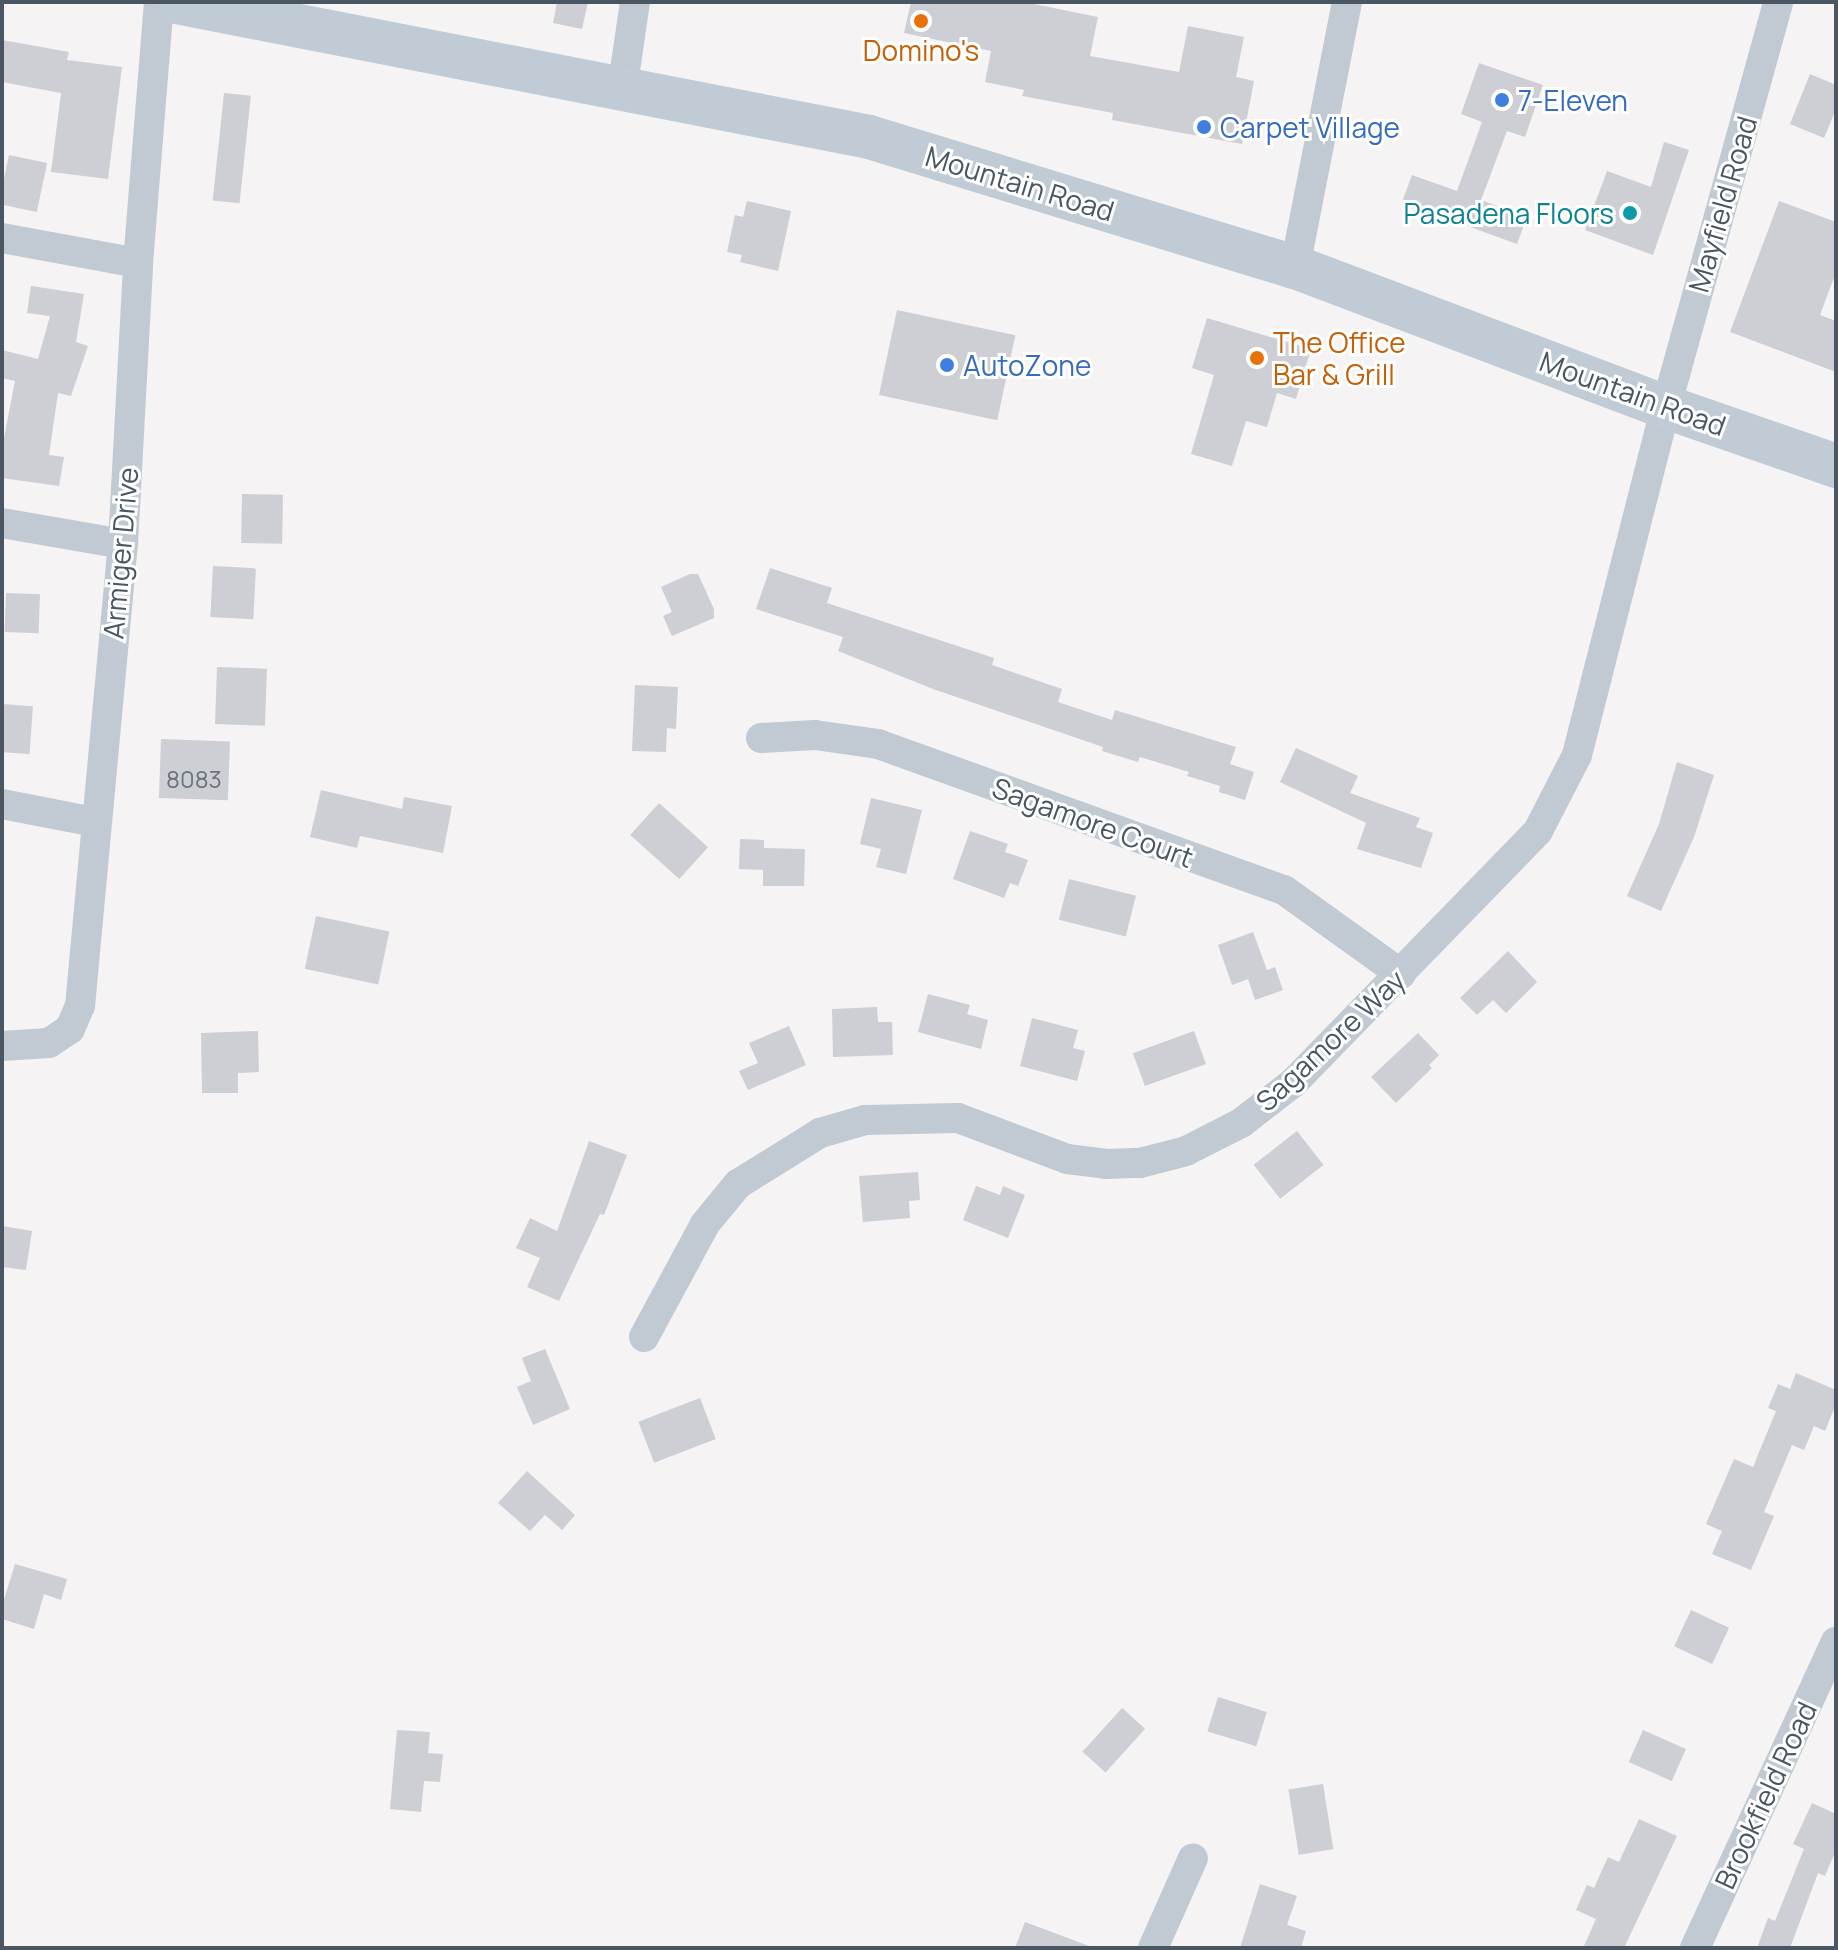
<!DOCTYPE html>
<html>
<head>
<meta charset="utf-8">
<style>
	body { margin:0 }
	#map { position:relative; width:1838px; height:1950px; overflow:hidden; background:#f5f3f3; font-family:Manrope,sans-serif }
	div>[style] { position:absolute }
	.building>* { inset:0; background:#cdcfd5; transform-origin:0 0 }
	.street>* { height:30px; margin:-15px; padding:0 15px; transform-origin:15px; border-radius:15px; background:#c1cad2 }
	.secondary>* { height:44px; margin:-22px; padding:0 22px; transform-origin:22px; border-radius:22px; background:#c1cbd6 }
	.dots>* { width:22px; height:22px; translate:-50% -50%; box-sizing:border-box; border:4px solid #fff; border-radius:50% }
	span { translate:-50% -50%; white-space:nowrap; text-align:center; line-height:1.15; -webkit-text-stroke:6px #fff; paint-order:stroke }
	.number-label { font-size:24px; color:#6b747e }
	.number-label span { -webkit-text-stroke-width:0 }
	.food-label { font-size:28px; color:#c56008 }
	.left { translate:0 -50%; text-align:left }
	.shop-label { font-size:28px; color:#366cbe }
	.street-label { font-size:28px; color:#4a5661 }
	.culture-label { font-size:28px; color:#0d838f }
	.right { translate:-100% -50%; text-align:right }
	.frame { position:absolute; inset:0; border:4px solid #4a5661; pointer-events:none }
</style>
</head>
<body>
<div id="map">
	<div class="building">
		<div style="clip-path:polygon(557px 2px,588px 2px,582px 29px,553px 23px)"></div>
		<div style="clip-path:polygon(911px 2px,1024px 2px,1098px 17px,1090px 56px,1179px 72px,1188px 26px,1244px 37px,1236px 77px,1254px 81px,1242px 144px,1112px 120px,1113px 113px,1022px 96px,1024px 90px,985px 82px,991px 51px,904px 33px)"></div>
		<div style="clip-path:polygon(2px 40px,69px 52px,67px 60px,122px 67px,108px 179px,51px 172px,61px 93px,2px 82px)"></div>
		<div style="clip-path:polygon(1479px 63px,1543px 85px,1525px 137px,1507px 131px,1481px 200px,1527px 217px,1517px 244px,1402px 202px,1412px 175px,1457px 191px,1482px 122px,1461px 114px)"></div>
		<div style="clip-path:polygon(1810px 74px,1836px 85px,1836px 109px,1824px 138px,1790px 124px)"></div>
		<div style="left:224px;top:93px;width:27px;height:108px;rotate:6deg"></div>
		<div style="clip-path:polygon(1664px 142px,1689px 150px,1653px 255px,1585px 230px,1607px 171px,1651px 187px)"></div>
		<div style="left:9px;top:155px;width:39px;height:50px;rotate:12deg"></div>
		<div style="clip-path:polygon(747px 201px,791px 211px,778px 271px,740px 262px,742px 255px,727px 252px,735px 215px,743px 217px)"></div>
		<div style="clip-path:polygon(1779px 201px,1836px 222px,1836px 272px,1820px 315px,1836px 321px,1836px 372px,1730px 332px)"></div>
		<div style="clip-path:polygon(31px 286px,84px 294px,76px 342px,88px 346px,71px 396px,58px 393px,49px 455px,64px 457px,59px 486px,2px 478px,2px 448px,15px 381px,2px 378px,2px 350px,38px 359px,50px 316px,27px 313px)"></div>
		<div style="left:897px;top:310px;width:121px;height:87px;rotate:12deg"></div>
		<div style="clip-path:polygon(1207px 318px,1311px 349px,1296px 399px,1277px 393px,1267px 427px,1246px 421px,1232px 466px,1191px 454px,1214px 375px,1192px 368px)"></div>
		<div style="left:242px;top:494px;width:41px;height:49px;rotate:1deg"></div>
		<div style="left:213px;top:566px;width:43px;height:51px;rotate:3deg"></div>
		<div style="clip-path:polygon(770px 568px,832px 588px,827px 603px,994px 658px,992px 665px,1062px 689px,1058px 702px,1112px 720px,1115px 710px,1236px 747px,1230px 764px,1254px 772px,1245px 800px,1219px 792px,1220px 786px,1187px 776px,1189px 772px,1140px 757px,1138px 762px,1102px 751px,1103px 747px,933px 689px,838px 651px,843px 637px,756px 609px)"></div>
		<div style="clip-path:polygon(690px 574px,698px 574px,714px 609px,714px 618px,672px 636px,663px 616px,672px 612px,661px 587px)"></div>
		<div style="left:6px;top:593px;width:34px;height:39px;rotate:2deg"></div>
		<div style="left:217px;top:667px;width:50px;height:57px;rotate:2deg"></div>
		<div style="clip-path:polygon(635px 685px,678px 687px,676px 729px,667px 728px,666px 752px,632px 751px)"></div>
		<div style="left:2px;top:704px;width:31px;height:48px;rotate:4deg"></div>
		<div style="left:161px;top:739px;width:69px;height:59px;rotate:2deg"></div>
		<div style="clip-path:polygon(1296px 748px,1358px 776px,1350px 793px,1420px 818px,1416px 827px,1433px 833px,1421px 868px,1357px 849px,1366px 823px,1280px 782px)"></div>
		<div style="clip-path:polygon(1677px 762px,1714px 775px,1694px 837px,1661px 911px,1627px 896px,1659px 824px)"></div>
		<div style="clip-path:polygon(321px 790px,402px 809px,404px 797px,452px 806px,443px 853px,360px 836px,357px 848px,310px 837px)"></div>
		<div style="clip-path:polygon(871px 798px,922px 810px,906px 874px,876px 867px,881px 849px,860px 844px)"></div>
		<div style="left:659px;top:803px;width:66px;height:43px;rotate:42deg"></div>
		<div style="clip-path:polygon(970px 831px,1008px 844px,1005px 852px,1028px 860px,1018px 886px,1010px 883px,1004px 898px,953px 879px)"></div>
		<div style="clip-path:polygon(740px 839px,764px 840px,764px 848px,805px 849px,804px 886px,763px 886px,763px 870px,739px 869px)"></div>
		<div style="left:1069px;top:879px;width:69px;height:42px;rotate:14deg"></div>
		<div style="left:316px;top:916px;width:75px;height:54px;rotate:12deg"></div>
		<div style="clip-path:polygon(1253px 932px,1267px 970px,1275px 967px,1283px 990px,1255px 1000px,1248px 979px,1232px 985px,1218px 945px)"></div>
		<div style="clip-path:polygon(1508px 951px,1537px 982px,1506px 1013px,1493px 1000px,1477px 1015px,1460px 998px)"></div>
		<div style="clip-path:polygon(928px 994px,970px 1005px,967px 1014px,988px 1020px,981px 1049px,918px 1032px)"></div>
		<div style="clip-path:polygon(877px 1007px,878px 1022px,892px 1022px,893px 1055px,833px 1057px,832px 1009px)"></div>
		<div style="clip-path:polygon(1032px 1018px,1078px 1030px,1073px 1048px,1085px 1051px,1077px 1081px,1020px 1066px)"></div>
		<div style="clip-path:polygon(789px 1026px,806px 1065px,748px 1090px,739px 1071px,758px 1063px,749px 1043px)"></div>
		<div style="clip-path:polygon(258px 1031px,259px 1072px,238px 1073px,238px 1093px,202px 1093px,201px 1033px)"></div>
		<div style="left:1194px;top:1031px;width:35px;height:65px;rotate:70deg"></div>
		<div style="clip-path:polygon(1418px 1033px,1439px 1055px,1429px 1065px,1432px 1068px,1396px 1103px,1371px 1077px)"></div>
		<div style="left:1297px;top:1131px;width:43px;height:55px;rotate:52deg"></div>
		<div style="clip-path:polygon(589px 1141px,627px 1155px,604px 1215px,600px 1214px,559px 1301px,527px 1287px,540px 1258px,516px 1248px,530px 1218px,557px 1231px)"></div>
		<div style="clip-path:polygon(918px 1172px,920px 1200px,909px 1201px,910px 1218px,863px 1222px,859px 1176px)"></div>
		<div style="clip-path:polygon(976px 1186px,1000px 1195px,1003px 1186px,1025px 1195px,1008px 1238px,963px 1220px)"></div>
		<div style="clip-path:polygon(2px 1226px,32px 1231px,26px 1270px,2px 1267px)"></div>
		<div style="clip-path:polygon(545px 1349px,570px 1409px,533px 1425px,517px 1387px,531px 1381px,522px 1358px)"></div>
		<div style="clip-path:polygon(1796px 1373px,1836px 1390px,1836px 1404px,1825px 1431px,1814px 1426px,1804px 1450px,1792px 1445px,1764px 1512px,1774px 1516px,1751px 1570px,1712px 1554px,1722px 1531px,1706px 1524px,1734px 1459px,1753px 1467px,1776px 1411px,1768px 1408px,1778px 1384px,1790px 1389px)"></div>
		<div style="left:700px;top:1398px;width:44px;height:66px;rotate:69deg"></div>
		<div style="clip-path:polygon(527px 1471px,575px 1515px,562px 1530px,545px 1515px,530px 1531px,498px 1503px)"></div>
		<div style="clip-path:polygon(15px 1564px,67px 1579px,61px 1600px,44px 1594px,34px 1629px,2px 1619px,2px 1606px)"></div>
		<div style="left:1691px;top:1610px;width:42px;height:40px;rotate:25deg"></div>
		<div style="left:1218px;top:1697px;width:51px;height:36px;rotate:17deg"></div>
		<div style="left:1122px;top:1708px;width:31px;height:59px;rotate:42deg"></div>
		<div style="clip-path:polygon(397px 1730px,430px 1732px,428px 1753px,443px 1754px,440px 1782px,424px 1781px,421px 1812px,390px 1809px)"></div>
		<div style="left:1643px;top:1730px;width:47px;height:35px;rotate:24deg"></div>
		<div style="left:1323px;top:1784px;width:66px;height:35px;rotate:81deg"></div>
		<div style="clip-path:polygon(1812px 1803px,1836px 1814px,1836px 1850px,1825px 1876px,1818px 1873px,1790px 1948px,1757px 1948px,1768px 1918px,1775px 1921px,1804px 1849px,1793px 1844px)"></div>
		<div style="clip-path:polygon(1639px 1819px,1677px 1836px,1624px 1948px,1583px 1948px,1596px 1919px,1576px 1910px,1587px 1885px,1594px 1888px,1608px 1857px,1619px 1862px)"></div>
		<div style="clip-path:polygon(1260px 1884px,1297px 1896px,1287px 1925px,1306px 1931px,1301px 1948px,1240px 1948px)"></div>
		<div style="clip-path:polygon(1025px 1922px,1089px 1946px,1088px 1948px,1015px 1948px)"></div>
	</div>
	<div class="street">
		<div style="left:622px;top:91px;width:90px;rotate:-81.7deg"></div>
		<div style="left:2px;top:238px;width:138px;rotate:10.4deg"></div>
		<div style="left:1295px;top:267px;width:270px;rotate:-78.9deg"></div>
		<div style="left:2px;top:523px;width:123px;rotate:9.8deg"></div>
		<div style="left:761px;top:738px;width:54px;rotate:-3.2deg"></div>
		<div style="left:815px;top:735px;width:64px;rotate:8.1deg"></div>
		<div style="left:878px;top:744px;width:431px;rotate:19.8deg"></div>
		<div style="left:1284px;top:890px;width:144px;rotate:35.7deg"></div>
		<div style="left:2px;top:804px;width:95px;rotate:11deg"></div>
		<div style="left:2px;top:1046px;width:47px;rotate:-3.7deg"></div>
		<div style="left:49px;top:1043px;width:25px;rotate:-34deg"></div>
		<div style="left:70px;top:1029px;width:25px;rotate:-67deg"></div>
		<div style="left:80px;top:1006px;width:464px;rotate:-84.7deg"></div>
		<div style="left:123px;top:544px;width:281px;rotate:-86.9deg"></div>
		<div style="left:138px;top:263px;width:262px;rotate:-85.4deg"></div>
		<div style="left:644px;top:1337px;width:128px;rotate:-61.6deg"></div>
		<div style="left:705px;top:1224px;width:52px;rotate:-50.5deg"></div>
		<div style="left:738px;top:1184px;width:97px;rotate:-31.9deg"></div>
		<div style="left:820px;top:1133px;width:47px;rotate:-16.1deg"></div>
		<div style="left:865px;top:1120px;width:93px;rotate:-1.2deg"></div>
		<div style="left:958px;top:1118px;width:116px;rotate:20.6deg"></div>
		<div style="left:1067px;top:1159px;width:38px;rotate:7deg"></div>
		<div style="left:1105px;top:1164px;width:35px;rotate:-2deg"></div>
		<div style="left:1140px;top:1163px;width:48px;rotate:-14.6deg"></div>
		<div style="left:1186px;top:1151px;width:62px;rotate:-27deg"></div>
		<div style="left:1241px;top:1123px;width:66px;rotate:-37.6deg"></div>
		<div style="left:1293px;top:1083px;width:351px;rotate:-45.8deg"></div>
		<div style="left:1538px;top:831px;width:85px;rotate:-62.8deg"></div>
		<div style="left:1577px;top:755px;width:359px;rotate:-75.7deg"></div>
		<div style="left:1666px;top:407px;width:420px;rotate:-74.5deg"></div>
		<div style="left:1153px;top:1948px;width:98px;rotate:-66deg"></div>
		<div style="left:1695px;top:1948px;width:337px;rotate:-65.3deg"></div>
	</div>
	<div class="secondary">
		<div style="left:176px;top:2px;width:706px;rotate:11.02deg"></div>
		<div style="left:869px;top:137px;width:445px;rotate:17deg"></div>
		<div style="left:1295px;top:267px;width:397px;rotate:20.7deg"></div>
		<div style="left:1666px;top:407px;width:180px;rotate:19.1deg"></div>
	</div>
	<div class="dots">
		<div style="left:921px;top:21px;background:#e8710a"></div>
		<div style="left:1502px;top:100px;background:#3f7fe0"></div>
		<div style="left:1204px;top:127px;background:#3f7fe0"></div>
		<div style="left:1630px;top:213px;background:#0f9aa8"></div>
		<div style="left:1257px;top:358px;background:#e8710a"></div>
		<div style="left:947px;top:365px;background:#3f7fe0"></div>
	</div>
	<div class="number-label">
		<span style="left:194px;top:779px">8083</span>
	</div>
	<div class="food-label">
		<span style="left:921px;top:50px">Domino's</span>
		<span class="left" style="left:1273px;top:358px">The Office<br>Bar &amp; Grill</span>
	</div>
	<div class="shop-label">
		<span class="left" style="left:1518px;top:100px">7-Eleven</span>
		<span class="left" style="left:1220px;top:127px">Carpet Village</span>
		<span class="left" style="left:963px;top:365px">AutoZone</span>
	</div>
	<div class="street-label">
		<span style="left:1020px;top:183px;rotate:17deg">Mountain Road</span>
		<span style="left:1722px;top:204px;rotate:-74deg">Mayfield Road</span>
		<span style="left:1633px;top:393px;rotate:20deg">Mountain Road</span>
		<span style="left:120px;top:553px;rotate:-85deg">Armiger Drive</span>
		<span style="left:1093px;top:822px;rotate:20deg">Sagamore Court</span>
		<span style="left:1330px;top:1040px;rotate:-43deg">Sagamore Way</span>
		<span style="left:1765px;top:1795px;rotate:-65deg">Brookfield Road</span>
	</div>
	<div class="culture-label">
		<span class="right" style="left:1614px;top:213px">Pasadena Floors</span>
	</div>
	<div class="frame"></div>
</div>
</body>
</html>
